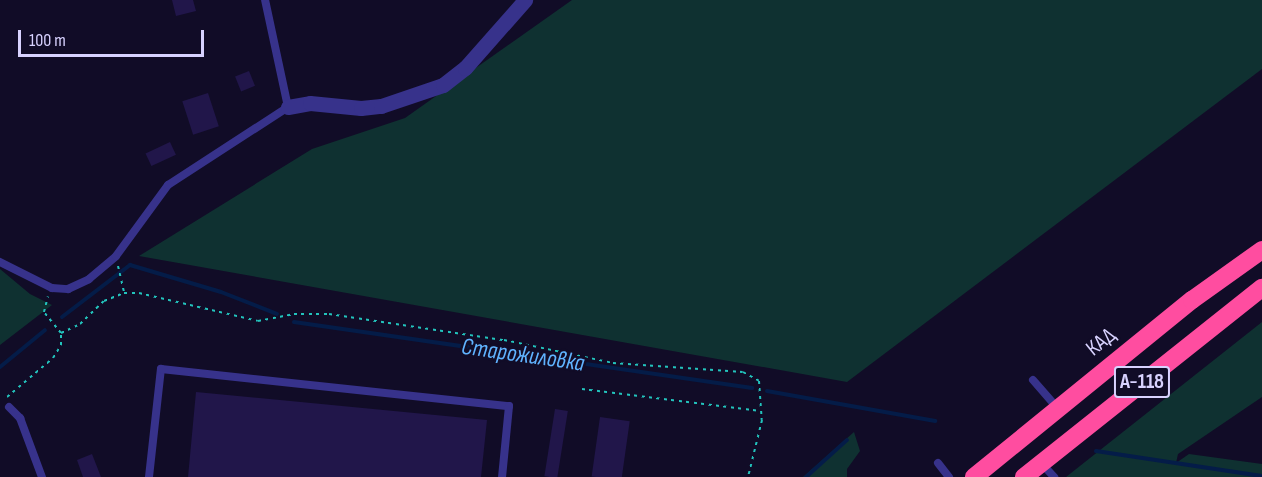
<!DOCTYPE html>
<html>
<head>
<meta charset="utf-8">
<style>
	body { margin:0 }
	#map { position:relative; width:1262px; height:477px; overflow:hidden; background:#110c27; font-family:"Sofia Sans Condensed",sans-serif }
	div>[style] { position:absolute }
	.green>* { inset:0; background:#0f3131 }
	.stream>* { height:4px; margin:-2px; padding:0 2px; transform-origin:2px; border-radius:2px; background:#041c48 }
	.building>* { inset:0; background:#21164a; transform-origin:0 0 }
	.path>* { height:2px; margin-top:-1px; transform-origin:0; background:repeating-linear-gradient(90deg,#22c3bc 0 3px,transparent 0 7.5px) }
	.lane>* { height:8px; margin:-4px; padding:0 4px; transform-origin:4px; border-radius:4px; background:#37328b }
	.street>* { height:15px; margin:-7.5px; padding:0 7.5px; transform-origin:7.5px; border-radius:7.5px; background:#37328b }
	.highway>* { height:18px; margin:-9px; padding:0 9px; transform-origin:9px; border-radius:9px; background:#ff4da0 }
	span { translate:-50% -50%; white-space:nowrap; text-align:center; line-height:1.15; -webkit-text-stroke:5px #110c27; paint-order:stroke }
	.shield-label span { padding:2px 4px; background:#110c27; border:2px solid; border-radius:4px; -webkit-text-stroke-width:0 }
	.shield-label { font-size:21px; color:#d8d2ff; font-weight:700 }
	.street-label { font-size:22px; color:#d8d2ff }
	.water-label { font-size:24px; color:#60b3ff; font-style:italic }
	.scale { position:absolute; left:18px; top:30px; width:186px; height:27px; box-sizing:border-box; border:3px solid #d8d2ff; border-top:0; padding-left:8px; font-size:18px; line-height:21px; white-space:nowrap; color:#d8d2ff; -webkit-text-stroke:4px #110c27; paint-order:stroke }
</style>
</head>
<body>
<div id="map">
	<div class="green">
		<div style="clip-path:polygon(572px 0,1262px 0,1262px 69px,847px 382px,139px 256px,312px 149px,405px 118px)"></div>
		<div style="clip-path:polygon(0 269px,30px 294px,52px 305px,0 345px)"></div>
		<div style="clip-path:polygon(1262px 322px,1262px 397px,1178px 454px,1176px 463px,1189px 454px,1262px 464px,1262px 477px,1066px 477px)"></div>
		<div style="clip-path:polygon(854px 432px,860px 451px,847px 469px,847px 477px,803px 477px)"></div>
	</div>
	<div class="stream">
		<div style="left:62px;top:317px;width:86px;rotate:-37.4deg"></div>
		<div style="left:130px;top:265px;width:95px;rotate:16.5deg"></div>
		<div style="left:221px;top:292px;width:60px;rotate:21.4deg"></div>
		<div style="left:294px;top:322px;width:463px;rotate:8.2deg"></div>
		<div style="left:0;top:367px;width:58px;rotate:-39.4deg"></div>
		<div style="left:767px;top:391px;width:171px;rotate:10.1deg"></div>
		<div style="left:1096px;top:451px;width:168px;rotate:8.6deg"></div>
		<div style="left:806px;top:477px;width:55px;rotate:-42.1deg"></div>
	</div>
	<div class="building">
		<div style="clip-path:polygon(172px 0,193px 0,196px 11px,176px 16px)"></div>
		<div style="left:249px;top:71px;width:16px;height:15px;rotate:68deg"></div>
		<div style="left:208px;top:93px;width:35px;height:27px;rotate:72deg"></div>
		<div style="left:170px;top:142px;width:14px;height:27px;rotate:65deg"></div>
		<div style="clip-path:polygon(196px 392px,487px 420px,481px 477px,188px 477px)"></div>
		<div style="left:555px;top:409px;width:13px;height:68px;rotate:9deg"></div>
		<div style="left:600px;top:417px;width:30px;height:60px;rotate:8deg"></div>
		<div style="clip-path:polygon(92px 454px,101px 477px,83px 477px,77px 460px)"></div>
	</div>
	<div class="path">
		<div style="left:118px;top:266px;width:27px;rotate:77deg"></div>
		<div style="left:61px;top:333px;width:21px;rotate:-25deg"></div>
		<div style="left:80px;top:324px;width:33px;rotate:-44deg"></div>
		<div style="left:104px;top:301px;width:22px;rotate:-22deg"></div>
		<div style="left:124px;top:293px;width:15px"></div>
		<div style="left:139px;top:293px;width:122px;rotate:13.2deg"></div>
		<div style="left:258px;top:321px;width:37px;rotate:-11deg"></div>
		<div style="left:294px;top:314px;width:35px"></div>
		<div style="left:329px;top:314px;width:177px;rotate:8.5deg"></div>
		<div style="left:504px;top:340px;width:111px;rotate:11.9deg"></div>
		<div style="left:613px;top:363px;width:130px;rotate:4deg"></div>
		<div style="left:743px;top:372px;width:18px;rotate:29deg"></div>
		<div style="left:759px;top:381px;width:39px;rotate:86deg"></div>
		<div style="left:762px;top:420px;width:59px;rotate:103.8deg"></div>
		<div style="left:582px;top:389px;width:180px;rotate:7deg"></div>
		<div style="left:7px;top:397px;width:60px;rotate:-40.3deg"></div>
		<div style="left:53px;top:358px;width:15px;rotate:-58deg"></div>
		<div style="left:61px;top:345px;width:12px;rotate:-90deg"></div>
		<div style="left:61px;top:333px;width:27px;rotate:-129deg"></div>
		<div style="left:44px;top:312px;width:16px;rotate:-76deg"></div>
	</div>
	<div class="lane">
		<div style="left:0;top:262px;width:58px;rotate:26.6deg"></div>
		<div style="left:52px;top:288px;width:16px;rotate:4deg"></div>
		<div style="left:68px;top:289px;width:23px;rotate:-25deg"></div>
		<div style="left:89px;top:279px;width:35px;rotate:-40deg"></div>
		<div style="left:116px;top:256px;width:88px;rotate:-53.8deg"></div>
		<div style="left:168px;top:185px;width:143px;rotate:-33deg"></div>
		<div style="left:288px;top:107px;width:109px;rotate:-102.1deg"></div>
		<div style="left:1033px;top:380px;width:37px;rotate:49deg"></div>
		<div style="left:9px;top:407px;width:16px;rotate:45deg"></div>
		<div style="left:20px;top:418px;width:63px;rotate:69.6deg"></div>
		<div style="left:938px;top:463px;width:18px;rotate:52deg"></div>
		<div style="left:1042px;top:464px;width:18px;rotate:47deg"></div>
		<div style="left:149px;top:477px;width:109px;rotate:-83.7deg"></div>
		<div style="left:161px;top:369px;width:350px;rotate:6.1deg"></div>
		<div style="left:509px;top:406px;width:71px;rotate:95.6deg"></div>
	</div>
	<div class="street">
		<div style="left:288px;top:107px;width:22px;rotate:-10deg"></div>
		<div style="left:310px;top:103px;width:51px;rotate:5.6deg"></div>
		<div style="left:361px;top:108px;width:20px;rotate:-6deg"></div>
		<div style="left:381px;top:106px;width:65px;rotate:-18.7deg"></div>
		<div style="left:443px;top:85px;width:28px;rotate:-38deg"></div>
		<div style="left:465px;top:68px;width:91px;rotate:-48.6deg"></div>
	</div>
	<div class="highway">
		<div style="left:974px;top:477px;width:281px;rotate:-39.1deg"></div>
		<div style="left:1192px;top:300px;width:86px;rotate:-35.5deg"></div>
		<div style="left:1024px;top:477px;width:304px;rotate:-38.5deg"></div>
	</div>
	<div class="shield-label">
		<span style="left:1142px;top:382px">А-118</span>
	</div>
	<div class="street-label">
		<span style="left:1101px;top:342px;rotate:-39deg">КАД</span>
	</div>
	<div class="water-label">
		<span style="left:523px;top:355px;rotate:8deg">Старожиловка</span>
	</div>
	<div class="scale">100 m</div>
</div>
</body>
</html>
